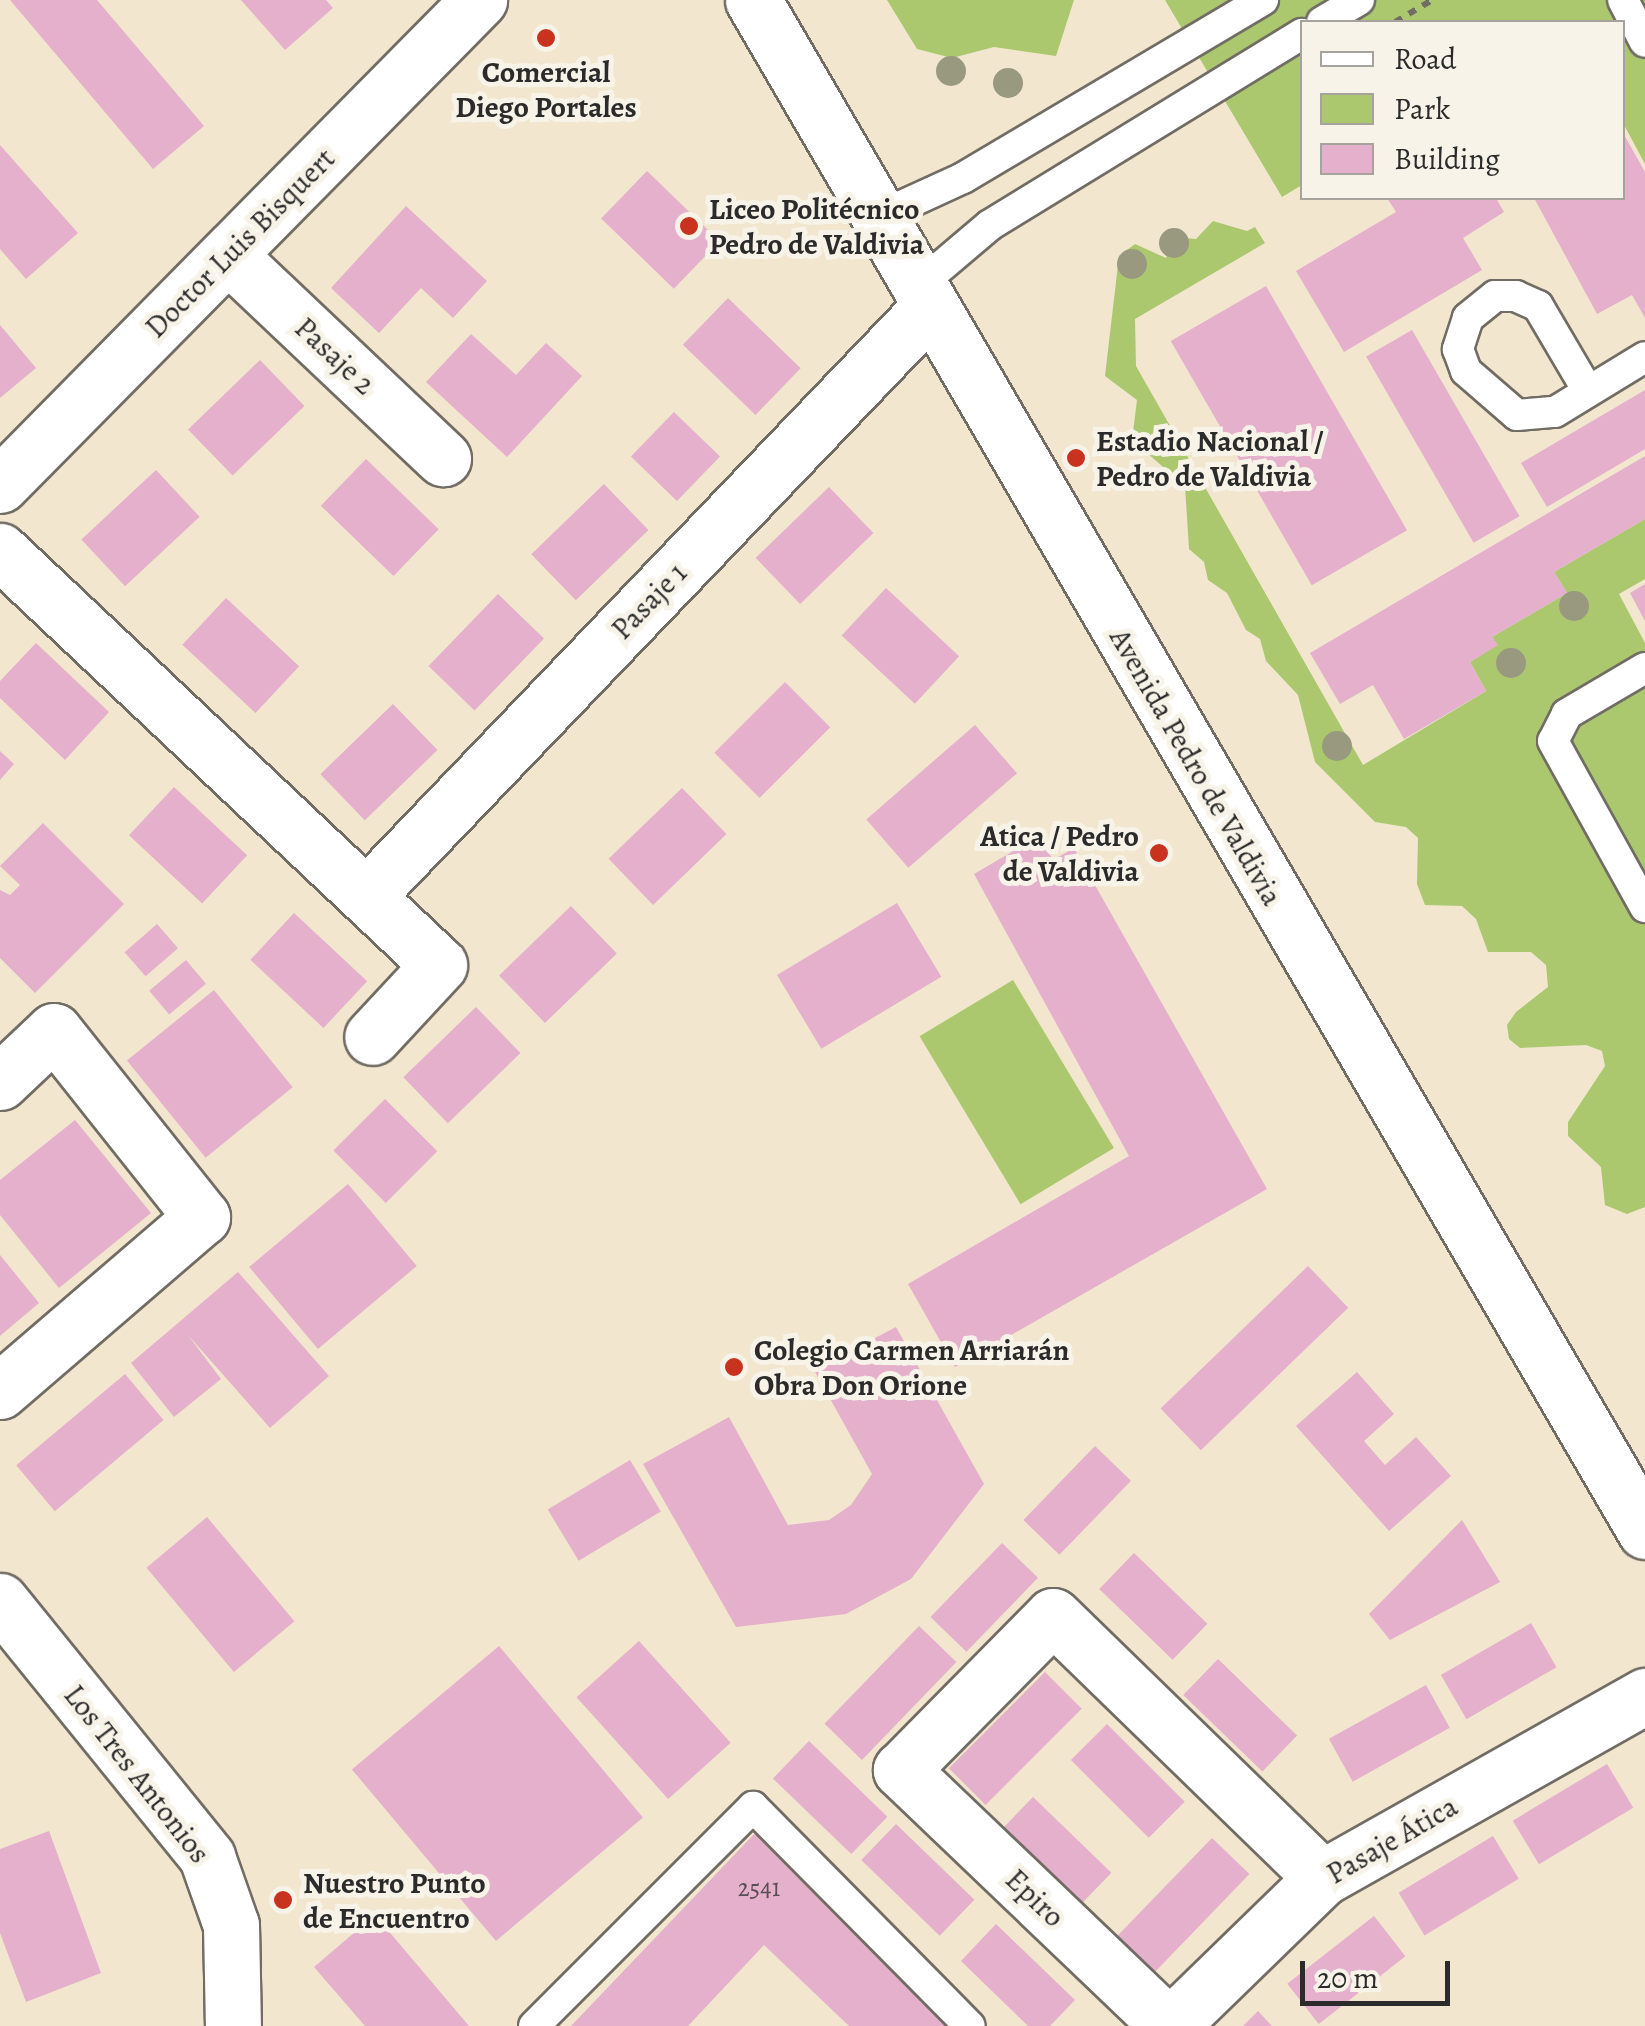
<!DOCTYPE html>
<html>
<head>
<meta charset="utf-8">
<style>
	body { margin:0 }
	#map { position:relative; width:1645px; height:2026px; overflow:hidden; background:#f2e6ce; font-family:Alegreya,serif }
	div>[style] { position:absolute }
	.green>* { inset:0; background:#abc86f; transform-origin:0 0 }
	.building>* { inset:0; background:#e4b0cc; transform-origin:0 0 }
	.path>* { height:6px; margin-top:-3px; transform-origin:0; background:repeating-linear-gradient(90deg,#716c64 0 8px,transparent 0 16px) }
	.roads { filter:drop-shadow(2px 0 #716c64) drop-shadow(-2px 0 #716c64) drop-shadow(0 2px #716c64) drop-shadow(0 -2px #716c64) }
	.service>* { height:30px; margin:-15px; padding:0 15px; transform-origin:15px; border-radius:15px; background:#fff }
	.minor>* { height:55px; margin:-27.5px; padding:0 27.5px; transform-origin:27.5px; border-radius:27.5px; background:#fff }
	.secondary>* { height:55px; margin:-27.5px; padding:0 27.5px; transform-origin:27.5px; border-radius:27.5px; background:#fff }
	.trees>* { width:30px; height:30px; margin:-15px; border-radius:50%; background:#99997f }
	.dots>* { width:28px; height:28px; translate:-50% -50%; box-sizing:border-box; border:5px solid #f7f3e8; border-radius:50% }
	span { translate:-50% -50%; white-space:nowrap; text-align:center; line-height:1.15; -webkit-text-stroke:10px #f7f3e8; paint-order:stroke }
	.number-label { font-size:25px; color:#594c53 }
	.number-label span { -webkit-text-stroke-width:0 }
	.poi-label { font-size:30px; color:#2b2b2b; font-weight:700 }
	.left { translate:0 -50%; text-align:left }
	.right { translate:-100% -50%; text-align:right }
	.street-label { font-size:30px; color:#2b2b2b }
	.legend { position:absolute; left:1300px; top:20px; width:325px; height:180px; box-sizing:border-box; background:#f7f3e8; border:2px solid #a5a39c; margin:0; padding:12px 18px; list-style:none; font-size:30px; color:#2b2b2b }
	.legend li { display:flex; align-items:center; gap:20px; height:50px }
	.legend b { width:50px; border:2px solid #a5a39c }
	.scale { position:absolute; left:1300px; top:1961px; width:150px; height:45px; box-sizing:border-box; border:5px solid #2b2b2b; border-top:0; padding-left:12px; font-size:30px; line-height:35px; white-space:nowrap; color:#2b2b2b; -webkit-text-stroke:8px #f7f3e8; paint-order:stroke }
</style>
</head>
<body>
<div id="map">
	<div class="green">
		<div style="clip-path:polygon(887px 0,1074px 0,1056px 56px,994px 47px,952px 58px,917px 49px)"></div>
		<div style="clip-path:polygon(1165px 0,1645px 0,1645px 164px,1623px 123px,1622px 22px,1302px 22px,1302px 185px,1282px 197px)"></div>
		<div style="clip-path:polygon(1213px 221px,1247px 231px,1255px 227px,1265px 243px,1135px 319px,1136px 366px,1363px 765px,1486px 691px,1470px 662px,1497px 645px,1492px 637px,1567px 593px,1554px 572px,1645px 519px,1645px 579px,1619px 594px,1645px 643px,1645px 1207px,1627px 1214px,1605px 1205px,1601px 1167px,1568px 1136px,1568px 1122px,1605px 1066px,1602px 1051px,1586px 1045px,1520px 1048px,1509px 1039px,1507px 1025px,1516px 1012px,1548px 987px,1546px 965px,1531px 952px,1488px 952px,1476px 919px,1462px 906px,1425px 905px,1417px 884px,1418px 838px,1406px 827px,1375px 822px,1315px 762px,1298px 695px,1266px 661px,1260px 639px,1246px 630px,1227px 593px,1208px 580px,1204px 562px,1189px 549px,1185px 486px,1132px 440px,1137px 400px,1105px 376px,1119px 256px,1135px 244px,1166px 258px,1174px 237px,1196px 239px)"></div>
		<div style="left:1013px;top:980px;width:196px;height:109px;rotate:59deg"></div>
	</div>
	<div class="building">
		<div style="clip-path:polygon(10px 0,97px 0,204px 126px,153px 169px)"></div>
		<div style="clip-path:polygon(241px 0,326px 0,333px 8px,285px 50px)"></div>
		<div style="clip-path:polygon(1622px 131px,1645px 172px,1645px 318px,1632px 295px,1597px 314px,1534px 198px,1622px 198px)"></div>
		<div style="clip-path:polygon(0 145px,78px 233px,26px 279px,0 249px)"></div>
		<div style="left:647px;top:171px;width:101px;height:66px;rotate:44deg"></div>
		<div style="clip-path:polygon(1387px 198px,1496px 198px,1504px 212px,1463px 238px,1482px 270px,1344px 352px,1296px 271px,1396px 212px)"></div>
		<div style="clip-path:polygon(406px 206px,487px 281px,453px 318px,421px 288px,379px 333px,331px 288px)"></div>
		<div style="left:1266px;top:286px;width:282px;height:110px;rotate:60deg"></div>
		<div style="left:728px;top:298px;width:101px;height:65px;rotate:44deg"></div>
		<div style="clip-path:polygon(0 325px,36px 368px,0 398px)"></div>
		<div style="left:1412px;top:330px;width:215px;height:53px;rotate:60deg"></div>
		<div style="clip-path:polygon(471px 334px,516px 375px,546px 343px,582px 376px,507px 457px,426px 382px)"></div>
		<div style="left:260px;top:360px;width:64px;height:100px;rotate:46deg"></div>
		<div style="clip-path:polygon(1645px 390px,1645px 449px,1547px 507px,1521px 463px)"></div>
		<div style="left:674px;top:412px;width:64px;height:62px;rotate:44deg"></div>
		<div style="clip-path:polygon(1645px 456px,1645px 519px,1554px 572px,1567px 593px,1492px 637px,1498px 645px,1470px 662px,1486px 691px,1404px 739px,1373px 685px,1340px 704px,1310px 653px)"></div>
		<div style="left:366px;top:459px;width:101px;height:65px;rotate:44deg"></div>
		<div style="left:156px;top:470px;width:64px;height:102px;rotate:47deg"></div>
		<div style="left:604px;top:484px;width:64px;height:101px;rotate:46deg"></div>
		<div style="left:829px;top:487px;width:64px;height:102px;rotate:46deg"></div>
		<div style="clip-path:polygon(1645px 584px,1645px 621px,1630px 593px)"></div>
		<div style="left:886px;top:588px;width:100px;height:65px;rotate:43deg"></div>
		<div style="left:498px;top:594px;width:64px;height:100px;rotate:44deg"></div>
		<div style="left:226px;top:598px;width:100px;height:64px;rotate:43deg"></div>
		<div style="clip-path:polygon(36px 643px,109px 712px,65px 760px,0 698px,0 681px)"></div>
		<div style="left:785px;top:682px;width:64px;height:100px;rotate:45deg"></div>
		<div style="left:393px;top:704px;width:64px;height:101px;rotate:46deg"></div>
		<div style="left:975px;top:725px;width:64px;height:144px;rotate:49deg"></div>
		<div style="clip-path:polygon(0 751px,14px 764px,0 780px)"></div>
		<div style="left:174px;top:787px;width:100px;height:66px;rotate:43deg"></div>
		<div style="left:682px;top:788px;width:64px;height:102px;rotate:46deg"></div>
		<div style="clip-path:polygon(43px 823px,124px 904px,35px 993px,0 958px,0 890px,10px 895px,20px 885px,0 866px)"></div>
		<div style="clip-path:polygon(1039px 836px,1053px 860px,1074px 848px,1267px 1189px,955px 1367px,908px 1284px,1129px 1156px,974px 874px)"></div>
		<div style="left:897px;top:903px;width:86px;height:140px;rotate:59deg"></div>
		<div style="left:571px;top:906px;width:66px;height:100px;rotate:46deg"></div>
		<div style="left:294px;top:913px;width:100px;height:64px;rotate:43deg"></div>
		<div style="left:157px;top:924px;width:32px;height:43px;rotate:49deg"></div>
		<div style="left:186px;top:960px;width:31px;height:48px;rotate:50deg"></div>
		<div style="left:214px;top:990px;width:125px;height:112px;rotate:51deg"></div>
		<div style="left:476px;top:1007px;width:64px;height:101px;rotate:46deg"></div>
		<div style="left:385px;top:1099px;width:74px;height:73px;rotate:45deg"></div>
		<div style="clip-path:polygon(75px 1120px,151px 1213px,59px 1288px,0 1215px,0 1180px)"></div>
		<div style="left:348px;top:1184px;width:107px;height:129px;rotate:50deg"></div>
		<div style="clip-path:polygon(0 1255px,39px 1303px,0 1336px)"></div>
		<div style="left:1308px;top:1266px;width:58px;height:205px;rotate:46deg"></div>
		<div style="clip-path:polygon(238px 1272px,329px 1376px,270px 1428px,188px 1335px,221px 1379px,174px 1417px,131px 1363px)"></div>
		<div style="clip-path:polygon(896px 1327px,984px 1484px,911px 1579px,846px 1614px,736px 1627px,643px 1464px,729px 1417px,788px 1525px,829px 1520px,851px 1505px,872px 1474px,814px 1370px)"></div>
		<div style="clip-path:polygon(1357px 1372px,1394px 1414px,1364px 1441px,1385px 1465px,1416px 1437px,1451px 1476px,1389px 1531px,1296px 1426px)"></div>
		<div style="left:125px;top:1374px;width:60px;height:142px;rotate:50deg"></div>
		<div style="left:1095px;top:1446px;width:50px;height:103px;rotate:44deg"></div>
		<div style="left:630px;top:1460px;width:60px;height:96px;rotate:59deg"></div>
		<div style="left:207px;top:1517px;width:136px;height:79px;rotate:50deg"></div>
		<div style="clip-path:polygon(1462px 1520px,1500px 1582px,1390px 1640px,1369px 1614px)"></div>
		<div style="left:1002px;top:1543px;width:50px;height:103px;rotate:44deg"></div>
		<div style="left:1134px;top:1553px;width:102px;height:50px;rotate:44deg"></div>
		<div style="left:1531px;top:1623px;width:51px;height:104px;rotate:60deg"></div>
		<div style="left:919px;top:1626px;width:52px;height:136px;rotate:44deg"></div>
		<div style="left:639px;top:1641px;width:137px;height:84px;rotate:48deg"></div>
		<div style="left:499px;top:1646px;width:224px;height:192px;rotate:50deg"></div>
		<div style="left:1218px;top:1659px;width:110px;height:50px;rotate:44deg"></div>
		<div style="left:1045px;top:1672px;width:52px;height:136px;rotate:45deg"></div>
		<div style="left:1426px;top:1685px;width:49px;height:111px;rotate:61deg"></div>
		<div style="left:1107px;top:1724px;width:110px;height:51px;rotate:45deg"></div>
		<div style="left:809px;top:1741px;width:109px;height:52px;rotate:44deg"></div>
		<div style="left:1607px;top:1764px;width:51px;height:110px;rotate:59deg"></div>
		<div style="left:1033px;top:1797px;width:109px;height:50px;rotate:44deg"></div>
		<div style="left:896px;top:1824px;width:109px;height:50px;rotate:44deg"></div>
		<div style="clip-path:polygon(758px 1830px,953px 2026px,849px 2026px,764px 1945px,688px 2026px,571px 2026px)"></div>
		<div style="clip-path:polygon(49px 1831px,101px 1973px,26px 2002px,0 1933px,0 1849px)"></div>
		<div style="left:1493px;top:1836px;width:50px;height:110px;rotate:59deg"></div>
		<div style="left:1212px;top:1838px;width:52px;height:136px;rotate:44deg"></div>
		<div style="clip-path:polygon(375px 1915px,469px 2026px,365px 2026px,314px 1967px)"></div>
		<div style="left:1374px;top:1916px;width:51px;height:110px;rotate:52deg"></div>
		<div style="clip-path:polygon(996px 1924px,1075px 2000px,1050px 2026px,1028px 2026px,961px 1961px)"></div>
		<div style="clip-path:polygon(1258px 2011px,1272px 2026px,1243px 2026px)"></div>
	</div>
	<div class="path">
		<div style="left:1395px;top:22px;width:43px;rotate:-30.7deg"></div>
	</div>
	<div class="roads">
		<div class="service">
			<div style="left:1623px;top:0;width:47px;rotate:62.4deg"></div>
			<div style="left:1322px;top:22px;width:43px;rotate:-30.7deg"></div>
			<div style="left:880px;top:216px;width:91px;rotate:-24.6deg"></div>
			<div style="left:963px;top:178px;width:349px;rotate:-30.7deg"></div>
			<div style="left:918px;top:286px;width:94px;rotate:-40.3deg"></div>
			<div style="left:990px;top:225px;width:366px;rotate:-31.5deg"></div>
			<div style="left:1588px;top:391px;width:99px;rotate:-120.5deg"></div>
			<div style="left:1538px;top:306px;width:24px;rotate:-156deg"></div>
			<div style="left:1516px;top:296px;width:21px;rotate:180deg"></div>
			<div style="left:1495px;top:296px;width:35px;rotate:141deg"></div>
			<div style="left:1468px;top:318px;width:33px;rotate:108deg"></div>
			<div style="left:1458px;top:349px;width:23px;rotate:70deg"></div>
			<div style="left:1466px;top:371px;width:67px;rotate:40.8deg"></div>
			<div style="left:1517px;top:415px;width:38px;rotate:-5deg"></div>
			<div style="left:1555px;top:412px;width:105px;rotate:-31.4deg"></div>
			<div style="left:1645px;top:668px;width:91px;rotate:149.5deg"></div>
			<div style="left:1567px;top:714px;width:30px;rotate:117deg"></div>
			<div style="left:1553px;top:741px;width:190px;rotate:61deg"></div>
			<div style="left:534px;top:2026px;width:310px;rotate:-45deg"></div>
			<div style="left:753px;top:1807px;width:308px;rotate:45.3deg"></div>
		</div>
		<div class="minor">
			<div style="left:228px;top:255px;width:296px;rotate:43.4deg"></div>
			<div style="left:0;top:485px;width:682px;rotate:-45.36deg"></div>
			<div style="left:0;top:551px;width:603px;rotate:43.32deg"></div>
			<div style="left:439px;top:965px;width:98px;rotate:132.9deg"></div>
			<div style="left:367px;top:895px;width:814px;rotate:-46.24deg"></div>
			<div style="left:0;top:1082px;width:74px;rotate:-43.4deg"></div>
			<div style="left:54px;top:1031px;width:238px;rotate:51.5deg"></div>
			<div style="left:202px;top:1217px;width:267px;rotate:139.3deg"></div>
			<div style="left:0;top:1601px;width:329px;rotate:51deg"></div>
			<div style="left:207px;top:1857px;width:72px;rotate:70.6deg"></div>
			<div style="left:231px;top:1925px;width:101px;rotate:88.9deg"></div>
			<div style="left:1169px;top:2026px;width:371px;rotate:-136.3deg"></div>
			<div style="left:901px;top:1770px;width:216px;rotate:-45.4deg"></div>
			<div style="left:1053px;top:1616px;width:376px;rotate:44.2deg"></div>
			<div style="left:1170px;top:2026px;width:212px;rotate:-44.2deg"></div>
			<div style="left:1322px;top:1878px;width:371px;rotate:-29.4deg"></div>
		</div>
		<div class="secondary">
			<div style="left:753px;top:0;width:1772px;rotate:59.77deg"></div>
		</div>
	</div>
	<div class="trees">
		<div style="left:951px;top:71px"></div>
		<div style="left:1008px;top:83px"></div>
		<div style="left:1174px;top:243px"></div>
		<div style="left:1132px;top:264px"></div>
		<div style="left:1574px;top:606px"></div>
		<div style="left:1511px;top:663px"></div>
		<div style="left:1337px;top:746px"></div>
	</div>
	<div class="dots">
		<div style="left:546px;top:38px;background:#c8321e"></div>
		<div style="left:689px;top:226px;background:#c8321e"></div>
		<div style="left:1076px;top:458px;background:#c8321e"></div>
		<div style="left:1159px;top:853px;background:#c8321e"></div>
		<div style="left:734px;top:1367px;background:#c8321e"></div>
		<div style="left:283px;top:1900px;background:#c8321e"></div>
	</div>
	<div class="number-label">
		<span style="left:759px;top:1888px">2541</span>
	</div>
	<div class="poi-label">
		<span style="left:546px;top:89px">Comercial<br>Diego Portales</span>
		<span class="left" style="left:709px;top:226px">Liceo Politécnico<br>Pedro de Valdivia</span>
		<span class="left" style="left:1096px;top:458px">Estadio Nacional /<br>Pedro de Valdivia</span>
		<span class="right" style="left:1139px;top:853px">Atica / Pedro<br>de Valdivia</span>
		<span class="left" style="left:754px;top:1367px">Colegio Carmen Arriarán<br>Obra Don Orione</span>
		<span class="left" style="left:303px;top:1900px">Nuestro Punto<br>de Encuentro</span>
	</div>
	<div class="street-label">
		<span style="left:240px;top:243px;rotate:-45deg">Doctor Luis Bisquert</span>
		<span style="left:335px;top:356px;rotate:43deg">Pasaje 2</span>
		<span style="left:649px;top:601px;rotate:-46deg">Pasaje 1</span>
		<span style="left:1196px;top:767px;rotate:60deg">Avenida Pedro de Valdivia</span>
		<span style="left:137px;top:1774px;rotate:52deg">Los Tres Antonios</span>
		<span style="left:1392px;top:1840px;rotate:-30deg">Pasaje Ática</span>
		<span style="left:1035px;top:1898px;rotate:44deg">Epiro</span>
	</div>
	<ul class="legend">
	<li><b style="height:12px;background:#fff"></b>Road</li>
	<li><b style="height:28px;background:#abc86f"></b>Park</li>
	<li><b style="height:28px;background:#e4b0cc"></b>Building</li>
	</ul>
	<div class="scale">20 m</div>
</div>
</body>
</html>
